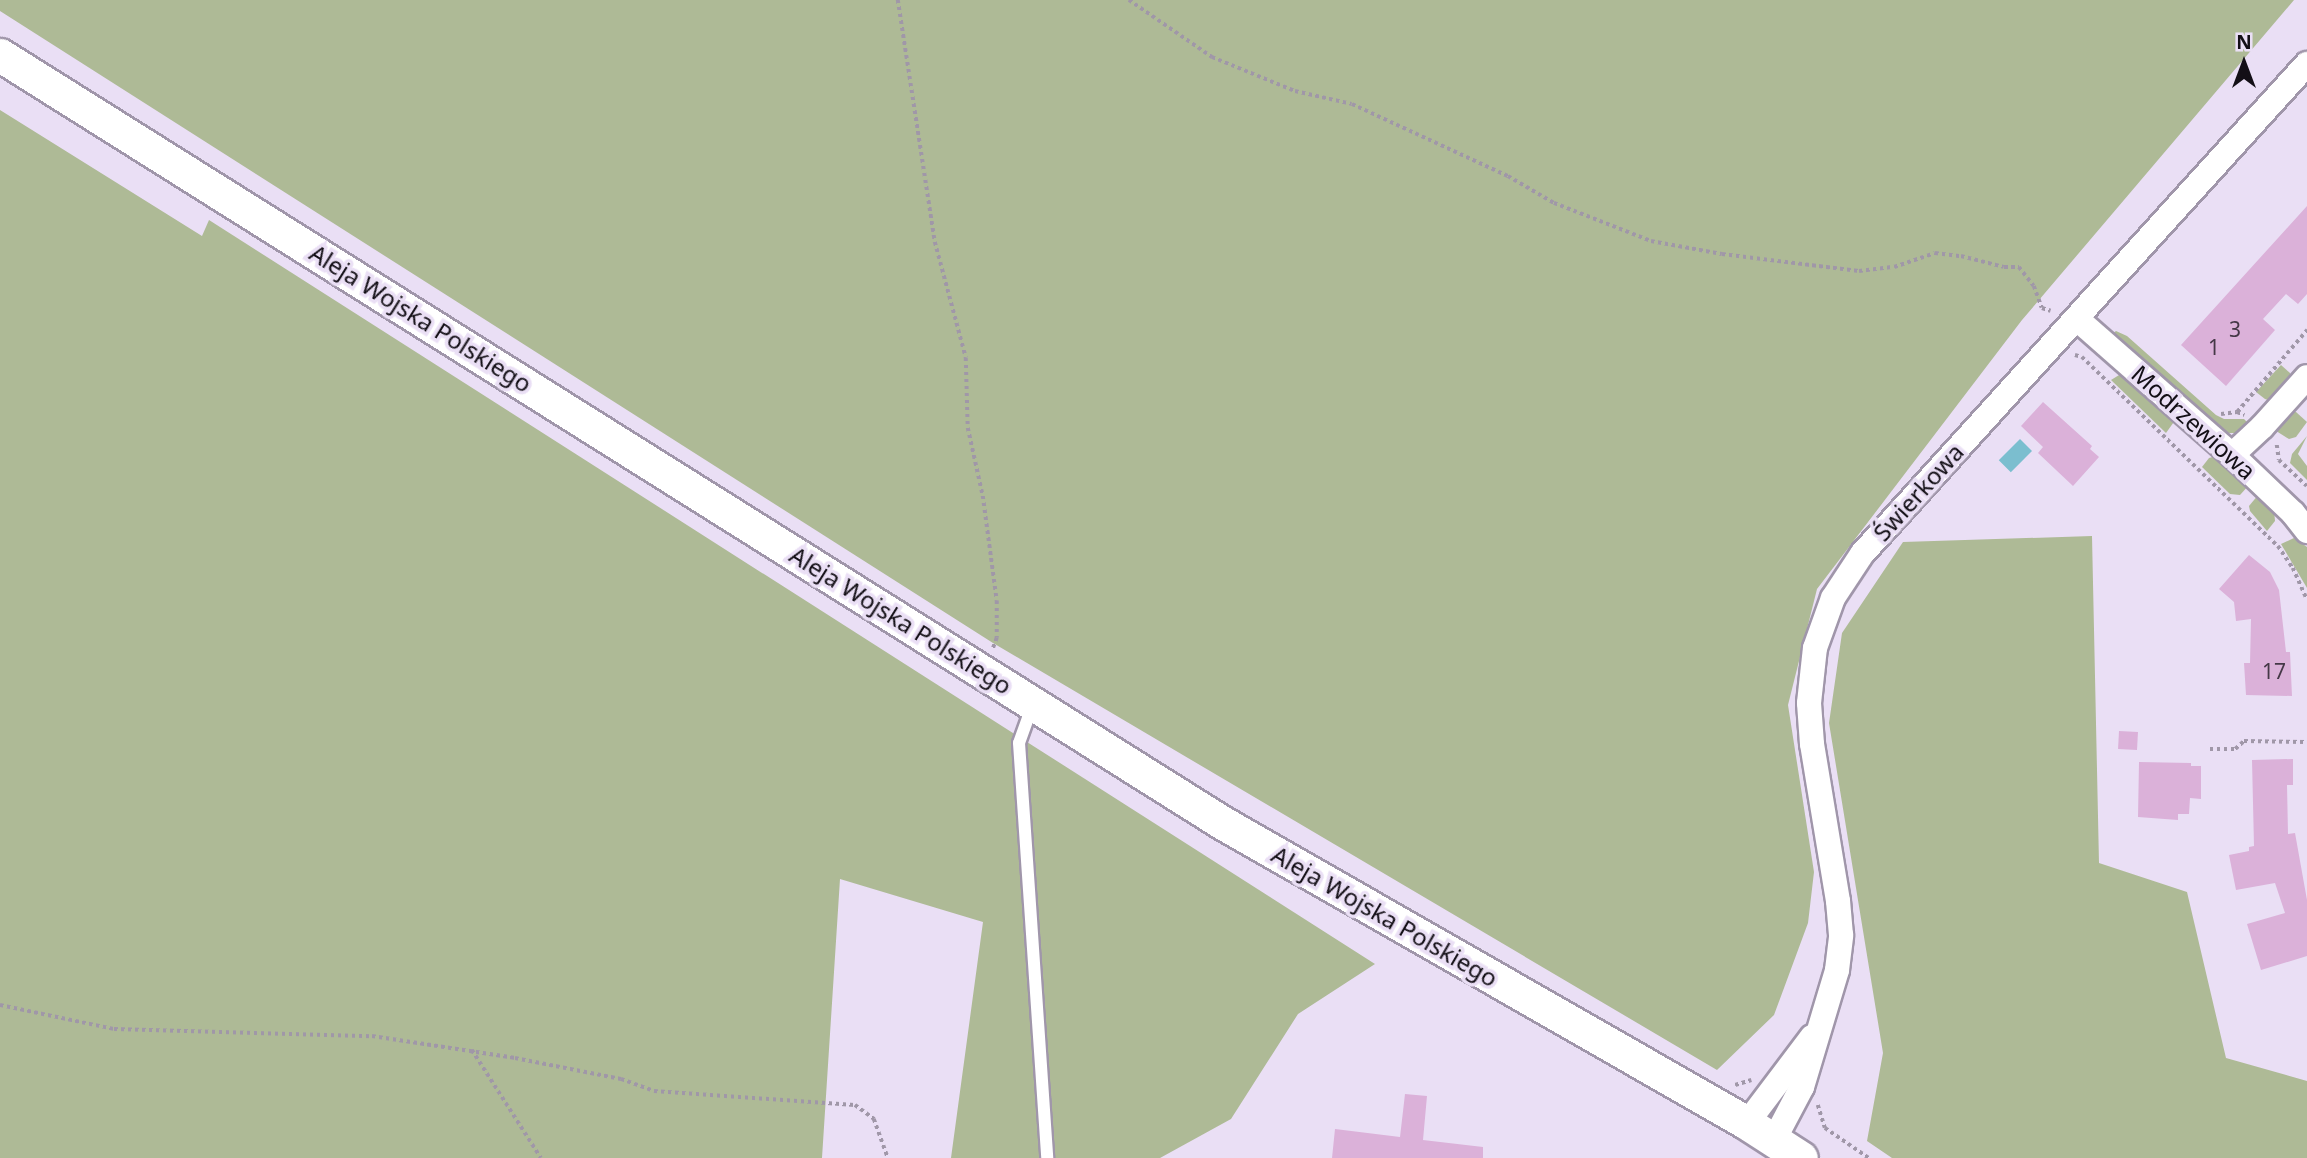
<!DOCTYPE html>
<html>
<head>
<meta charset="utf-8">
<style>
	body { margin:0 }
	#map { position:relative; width:2307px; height:1158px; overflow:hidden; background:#eadff5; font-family:"Noto Sans",sans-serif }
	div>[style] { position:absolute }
	.green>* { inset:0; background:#aeba96 }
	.water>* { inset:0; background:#7bbecf; transform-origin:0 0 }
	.building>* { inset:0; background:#dbb1d9; transform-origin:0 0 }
	.path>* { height:3.5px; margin-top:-1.75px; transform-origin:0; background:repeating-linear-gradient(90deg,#a097a8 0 3.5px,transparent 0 7px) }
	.roads { filter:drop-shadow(2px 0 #a096aa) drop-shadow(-2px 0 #a096aa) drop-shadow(0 2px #a096aa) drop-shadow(0 -2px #a096aa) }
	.lane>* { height:12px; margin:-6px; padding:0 6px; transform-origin:6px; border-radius:6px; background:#fff }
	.street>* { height:24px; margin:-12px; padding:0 12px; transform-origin:12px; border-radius:12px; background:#fff }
	.secondary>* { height:33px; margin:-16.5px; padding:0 16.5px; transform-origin:16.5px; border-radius:16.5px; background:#fff }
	span { translate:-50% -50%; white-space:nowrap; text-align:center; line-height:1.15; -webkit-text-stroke:7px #eadff5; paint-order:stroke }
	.number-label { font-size:21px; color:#453847 }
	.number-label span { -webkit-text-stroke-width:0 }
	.street-label { font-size:24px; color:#130f16 }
	.north { position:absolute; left:2209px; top:28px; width:70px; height:70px; -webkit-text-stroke:5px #eadff5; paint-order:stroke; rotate:0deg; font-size:19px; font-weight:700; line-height:28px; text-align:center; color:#130f16 }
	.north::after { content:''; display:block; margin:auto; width:24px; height:32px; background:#130f16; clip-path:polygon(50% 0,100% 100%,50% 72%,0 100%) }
</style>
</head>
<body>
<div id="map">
	<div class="green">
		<div style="clip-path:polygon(0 0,2294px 0,2022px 320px,1817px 589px,1788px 705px,1814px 872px,1808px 923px,1774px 1015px,1717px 1070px,993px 643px,0 11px)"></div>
		<div style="clip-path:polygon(0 110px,202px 236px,209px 220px,1375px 964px,1298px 1014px,1231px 1119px,1160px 1158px,951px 1158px,983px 922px,840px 879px,822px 1158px,0 1158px)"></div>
		<div style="clip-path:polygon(2116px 331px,2127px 336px,2216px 415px,2224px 419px,2244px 419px,2250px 425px,2236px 433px,2223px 433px,2112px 334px)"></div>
		<div style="clip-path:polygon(2281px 365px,2290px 373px,2291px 380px,2271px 401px,2265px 399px,2256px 392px)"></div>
		<div style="clip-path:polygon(2124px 372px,2176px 419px,2166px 433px,2111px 380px)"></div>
		<div style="clip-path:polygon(2289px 412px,2296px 412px,2307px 422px,2296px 437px,2289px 439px,2273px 429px)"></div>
		<div style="clip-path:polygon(2307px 436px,2298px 454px,2307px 466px,2307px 480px,2290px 463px,2292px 454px)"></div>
		<div style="clip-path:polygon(2216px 456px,2249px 485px,2240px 495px,2230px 494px,2202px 467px,2209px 458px)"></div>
		<div style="clip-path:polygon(2259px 494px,2274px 510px,2275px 521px,2267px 531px,2250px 511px,2249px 506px)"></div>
		<div style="clip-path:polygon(2092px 536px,2099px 863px,2187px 892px,2226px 1058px,2307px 1081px,2307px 1158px,1892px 1158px,1867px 1141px,1883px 1053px,1829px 723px,1842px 633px,1903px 542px)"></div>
		<div style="clip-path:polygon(2294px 538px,2307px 547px,2307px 588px,2281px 544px)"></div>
	</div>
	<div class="water">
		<div style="left:2020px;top:439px;width:17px;height:30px;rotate:45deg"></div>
	</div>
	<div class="building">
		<div style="clip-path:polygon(2307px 206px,2307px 294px,2298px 304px,2286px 294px,2263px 319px,2275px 330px,2226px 386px,2181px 345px)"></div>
		<div style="clip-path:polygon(2043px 402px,2092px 446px,2090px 449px,2099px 457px,2073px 486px,2038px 453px,2043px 447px,2021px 426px)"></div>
		<div style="clip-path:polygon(2249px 555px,2270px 572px,2279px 590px,2286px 652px,2290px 652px,2292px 696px,2246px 695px,2244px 663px,2250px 663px,2251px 619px,2236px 621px,2234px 602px,2219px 589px)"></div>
		<div style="left:2119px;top:731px;width:19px;height:18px;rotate:3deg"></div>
		<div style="clip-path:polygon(2293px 759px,2293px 785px,2287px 785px,2288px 834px,2295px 833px,2307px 900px,2307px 956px,2261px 970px,2247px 924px,2285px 913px,2275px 883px,2236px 890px,2229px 855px,2249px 851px,2249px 847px,2254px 846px,2252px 760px)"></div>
		<div style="clip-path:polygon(2139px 762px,2191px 763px,2191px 766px,2201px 766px,2201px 799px,2190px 798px,2189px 814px,2178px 814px,2178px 820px,2138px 817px)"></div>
		<div style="clip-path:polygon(1405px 1094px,1427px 1096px,1423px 1140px,1483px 1147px,1483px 1158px,1332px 1158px,1335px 1129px,1400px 1137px)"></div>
	</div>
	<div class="path">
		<div style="left:898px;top:0;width:245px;rotate:81.3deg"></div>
		<div style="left:935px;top:242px;width:120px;rotate:75deg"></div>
		<div style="left:966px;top:358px;width:70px;rotate:88.4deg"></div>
		<div style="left:968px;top:428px;width:70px;rotate:77.6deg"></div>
		<div style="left:983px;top:496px;width:106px;rotate:82.4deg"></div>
		<div style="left:997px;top:601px;width:37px;rotate:90deg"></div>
		<div style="left:997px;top:638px;width:12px;rotate:110deg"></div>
		<div style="left:1129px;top:0;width:101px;rotate:34.5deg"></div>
		<div style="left:1212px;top:57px;width:90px;rotate:22.3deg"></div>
		<div style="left:1295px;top:91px;width:58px;rotate:12.8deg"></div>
		<div style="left:1352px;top:104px;width:172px;rotate:24.8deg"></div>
		<div style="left:1508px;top:176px;width:53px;rotate:30.4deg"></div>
		<div style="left:1554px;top:203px;width:104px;rotate:21.4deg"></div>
		<div style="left:1651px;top:241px;width:72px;rotate:10.4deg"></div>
		<div style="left:1722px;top:254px;width:138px;rotate:7.1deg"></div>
		<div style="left:1859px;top:271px;width:35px;rotate:-7deg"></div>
		<div style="left:1894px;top:267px;width:43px;rotate:-18.9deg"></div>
		<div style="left:1935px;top:253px;width:26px;rotate:7deg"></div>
		<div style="left:1961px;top:256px;width:44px;rotate:14.3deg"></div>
		<div style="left:2004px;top:267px;width:15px"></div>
		<div style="left:2019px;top:267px;width:24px;rotate:52deg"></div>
		<div style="left:2034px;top:286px;width:23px;rotate:70deg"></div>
		<div style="left:2042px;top:308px;width:9px;rotate:18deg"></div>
		<div style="left:2075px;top:355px;width:7px;rotate:16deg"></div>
		<div style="left:2082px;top:357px;width:272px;rotate:44deg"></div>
		<div style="left:2278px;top:546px;width:27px;rotate:56deg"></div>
		<div style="left:2293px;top:568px;width:34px;rotate:66deg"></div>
		<div style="left:2237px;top:412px;width:108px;rotate:-49.5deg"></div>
		<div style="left:2221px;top:414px;width:16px;rotate:-7deg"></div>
		<div style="left:2237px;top:412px;width:8px;rotate:23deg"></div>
		<div style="left:2277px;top:445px;width:15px;rotate:82deg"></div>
		<div style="left:2279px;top:460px;width:38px;rotate:43deg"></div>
		<div style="left:2210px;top:749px;width:25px"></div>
		<div style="left:2235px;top:749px;width:12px;rotate:-42deg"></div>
		<div style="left:2244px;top:741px;width:63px;rotate:0.9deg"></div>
		<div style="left:0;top:1005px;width:116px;rotate:11.9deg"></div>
		<div style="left:114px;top:1029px;width:258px;rotate:1.6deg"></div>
		<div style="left:372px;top:1036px;width:145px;rotate:8.7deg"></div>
		<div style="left:515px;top:1058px;width:108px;rotate:11.2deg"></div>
		<div style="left:621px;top:1079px;width:35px;rotate:20deg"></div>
		<div style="left:654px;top:1091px;width:201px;rotate:4deg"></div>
		<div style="left:855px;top:1105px;width:24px;rotate:36deg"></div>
		<div style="left:874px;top:1119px;width:41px;rotate:70.3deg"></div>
		<div style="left:472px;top:1050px;width:128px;rotate:57.4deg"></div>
		<div style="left:1735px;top:1085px;width:17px;rotate:-17deg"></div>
		<div style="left:1818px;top:1105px;width:24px;rotate:73deg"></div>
		<div style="left:1825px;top:1128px;width:53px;rotate:34.3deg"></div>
	</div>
	<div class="roads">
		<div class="lane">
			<div style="left:1033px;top:704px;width:41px;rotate:109.7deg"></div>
			<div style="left:1019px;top:743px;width:416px;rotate:86.1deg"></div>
		</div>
		<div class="street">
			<div style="left:2077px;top:319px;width:206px;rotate:41.3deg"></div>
			<div style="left:2232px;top:455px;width:84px;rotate:43.6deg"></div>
			<div style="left:2293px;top:513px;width:23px;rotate:52deg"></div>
			<div style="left:2232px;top:455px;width:41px;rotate:-43deg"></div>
			<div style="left:2262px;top:427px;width:67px;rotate:-48deg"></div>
			<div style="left:1747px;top:1123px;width:108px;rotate:-52.9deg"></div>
			<div style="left:1774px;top:1140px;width:60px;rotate:-62.2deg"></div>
			<div style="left:1802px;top:1087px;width:122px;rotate:-73.3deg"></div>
			<div style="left:1837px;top:970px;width:35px;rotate:-83deg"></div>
			<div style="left:1841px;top:935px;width:34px;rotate:-95deg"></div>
			<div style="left:1838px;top:901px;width:159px;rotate:-99.4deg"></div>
			<div style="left:1812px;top:744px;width:41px;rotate:-94.2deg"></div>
			<div style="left:1809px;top:703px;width:55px;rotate:-83.8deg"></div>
			<div style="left:1815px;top:648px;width:53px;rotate:-70.2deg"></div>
			<div style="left:1833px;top:598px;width:53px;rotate:-56.6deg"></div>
			<div style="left:1862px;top:554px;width:662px;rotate:-47.76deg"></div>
		</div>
		<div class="secondary">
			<div style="left:0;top:55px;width:1444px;rotate:32.13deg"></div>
			<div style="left:1223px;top:823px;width:604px;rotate:29.79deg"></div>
			<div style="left:1747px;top:1123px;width:64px;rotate:32.9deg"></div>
		</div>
	</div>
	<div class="number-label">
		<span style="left:2235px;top:329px">3</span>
		<span style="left:2214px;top:347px">1</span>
		<span style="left:2274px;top:671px">17</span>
	</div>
	<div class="street-label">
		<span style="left:421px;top:318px;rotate:32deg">Aleja Wojska Polskiego</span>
		<span style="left:2194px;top:422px;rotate:42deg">Modrzewiowa</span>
		<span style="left:1918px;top:492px;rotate:-48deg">Świerkowa</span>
		<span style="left:901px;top:620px;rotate:32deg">Aleja Wojska Polskiego</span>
		<span style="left:1385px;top:916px;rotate:30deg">Aleja Wojska Polskiego</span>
	</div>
	<div class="north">N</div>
</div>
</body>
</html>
